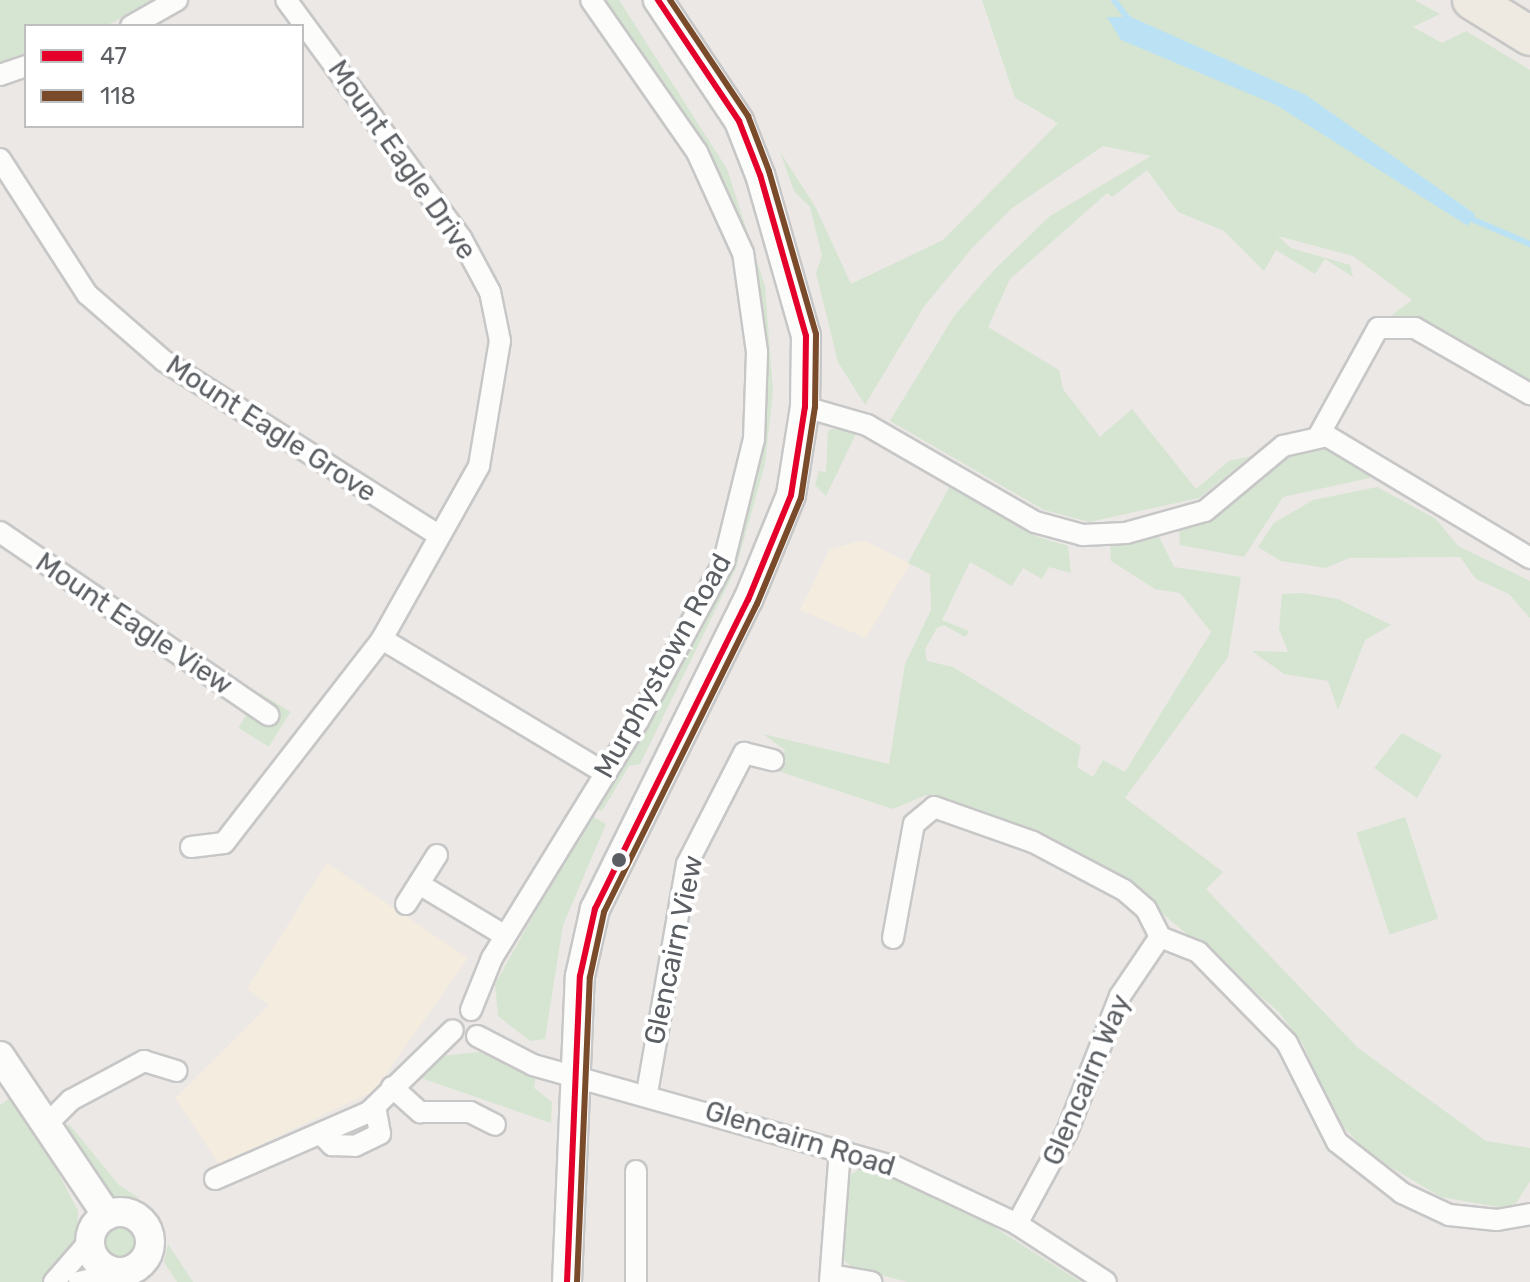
<!DOCTYPE html>
<html>
<head>
<meta charset="utf-8">
<style>
	body { margin:0 }
	#map { position:relative; width:1530px; height:1282px; overflow:hidden; background:#ebe8e5; font-family:Rubik,sans-serif }
	div>[style] { position:absolute }
	.commercial>* { inset:0; background:#f4ecde }
	.green>* { inset:0; background:#d6e5d1; transform-origin:0 0 }
	.round { border-radius:50% }
	.water>* { inset:0; background:#bbe2f4 }
	.stream>* { height:6px; margin:-3px; padding:0 3px; transform-origin:3px; border-radius:3px; background:#bbe2f4 }
	.roads { filter:drop-shadow(2px 0 #c7c7c7) drop-shadow(-2px 0 #c7c7c7) drop-shadow(0 2px #c7c7c7) drop-shadow(0 -2px #c7c7c7) }
	.street>* { height:20px; margin:-10px; padding:0 10px; transform-origin:10px; border-radius:10px; background:#fcfcfb }
	.secondary>* { height:28px; margin:-14px; padding:0 14px; transform-origin:14px; border-radius:14px; background:#fcfcfb }
	.secondary>.ring { margin:-14px; padding:0; box-sizing:content-box; background:none; border:28px solid #fcfcfb; border-radius:50% }
	.highway>* { height:38px; margin:-19px; padding:0 19px; transform-origin:19px; border-radius:19px; background:#eee9e1 }
	.bus-1>* { height:6px; margin:-3px; padding:0 3px; transform-origin:3px; border-radius:3px; background:#e4002b }
	.bus-2>* { height:6px; margin:-3px; padding:0 3px; transform-origin:3px; border-radius:3px; background:#7a4b2a }
	.dots>* { width:22px; height:22px; translate:-50% -50%; box-sizing:border-box; border:4px solid #fff; border-radius:50% }
	span { translate:-50% -50%; white-space:nowrap; text-align:center; line-height:1.15; -webkit-text-stroke:8px #fff; paint-order:stroke }
	.street-label { font-size:28px; color:#5b5f63 }
	.legend { position:absolute; left:24px; top:24px; width:280px; height:104px; box-sizing:border-box; background:#fff; border:2px solid #bdbfc1; margin:0; padding:10px 14px; list-style:none; font-size:24px; color:#5b5f63 }
	.legend li { display:flex; align-items:center; gap:16px; height:40px }
	.legend b { width:40px; border:2px solid #bdbfc1 }
</style>
</head>
<body>
<div id="map">
	<div class="commercial">
		<div style="clip-path:polygon(864px 540px,910px 564px,866px 638px,800px 610px,830px 549px)"></div>
		<div style="clip-path:polygon(327px 863px,468px 958px,374px 1091px,219px 1164px,175px 1098px,269px 1005px,247px 989px)"></div>
	</div>
	<div class="green">
		<div style="clip-path:polygon(0 0,155px 0,106px 26px,26px 26px,26px 57px,0 66px)"></div>
		<div style="clip-path:polygon(603px 0,619px 0,727px 169px,765px 286px,773px 391px,765px 464px,736px 568px,640px 764px,629px 766px,602px 811px,595px 807px,732px 566px,761px 463px,767px 391px,763px 308px,746px 234px,709px 158px)"></div>
		<div style="clip-path:polygon(982px 0,1414px 0,1440px 14px,1413px 27px,1442px 43px,1466px 31px,1530px 70px,1530px 391px,1416px 322px,1392px 315px,1412px 300px,1353px 256px,1278px 236px,1291px 248px,1350px 265px,1353px 277px,1325px 259px,1315px 274px,1276px 250px,1264px 271px,1224px 231px,1178px 212px,1147px 170px,1112px 197px,1107px 193px,1010px 279px,988px 327px,1059px 370px,1063px 389px,1100px 437px,1132px 409px,1196px 489px,1229px 461px,1251px 456px,1199px 498px,1089px 522px,1044px 510px,890px 421px,954px 316px,995px 269px,1050px 216px,1151px 156px,1103px 146px,1011px 209px,973px 247px,925px 305px,865px 405px,838px 362px,816px 273px,822px 256px,810px 207px,794px 191px,780px 152px,815px 206px,851px 284px,943px 240px,1058px 123px,1015px 98px)"></div>
		<div style="clip-path:polygon(839px 426px,856px 434px,826px 496px,815px 485px,819px 471px,826px 472px,828px 431px)"></div>
		<div style="clip-path:polygon(1329px 446px,1374px 477px,1283px 497px,1244px 557px,1180px 545px,1179px 526px,1223px 510px,1290px 451px)"></div>
		<div style="clip-path:polygon(951px 484px,1038px 537px,1068px 546px,1071px 573px,1049px 567px,1042px 579px,1023px 568px,1012px 586px,970px 562px,942px 620px,969px 631px,965px 637px,944px 625px,937px 628px,925px 649px,927px 661px,953px 667px,1081px 746px,1077px 767px,1093px 777px,1103px 760px,1125px 772px,1211px 632px,1180px 593px,1155px 589px,1111px 561px,1110px 544px,1156px 531px,1174px 567px,1241px 577px,1228px 657px,1125px 798px,1223px 872px,1206px 889px,1358px 1048px,1486px 1141px,1530px 1148px,1530px 1181px,1516px 1203px,1503px 1208px,1441px 1197px,1370px 1155px,1335px 1118px,1303px 1044px,1279px 1012px,1118px 876px,1043px 835px,959px 804px,926px 795px,893px 809px,778px 771px,785px 750px,763px 734px,889px 764px,905px 664px,931px 610px,930px 574px,908px 563px)"></div>
		<div style="clip-path:polygon(1377px 487px,1436px 519px,1458px 546px,1530px 581px,1530px 618px,1509px 594px,1476px 579px,1460px 557px,1349px 558px,1326px 568px,1281px 561px,1258px 547px,1274px 523px,1313px 500px)"></div>
		<div style="clip-path:polygon(1303px 593px,1338px 599px,1391px 625px,1365px 640px,1338px 710px,1328px 681px,1284px 674px,1252px 651px,1288px 652px,1279px 629px,1282px 594px)"></div>
		<div style="left:260px;top:693px;width:36px;height:41px;rotate:32deg"></div>
		<div style="clip-path:polygon(1402px 733px,1442px 755px,1417px 798px,1374px 768px)"></div>
		<div style="clip-path:polygon(590px 815px,606px 824px,563px 925px,545px 1039px,530px 1041px,498px 1016px,495px 984px)"></div>
		<div style="left:1405px;top:817px;width:107px;height:51px;rotate:72deg"></div>
		<div style="clip-path:polygon(479px 1052px,536px 1074px,534px 1088px,552px 1102px,551px 1123px,418px 1077px,442px 1056px)"></div>
		<div style="clip-path:polygon(17px 1093px,78px 1211px,76px 1250px,43px 1282px,0 1282px,0 1105px)"></div>
		<div style="clip-path:polygon(69px 1124px,119px 1185px,139px 1198px,112px 1198px,63px 1128px)"></div>
		<div style="clip-path:polygon(865px 1166px,962px 1207px,1081px 1282px,908px 1282px,853px 1268px,841px 1258px,845px 1178px)"></div>
		<div class="round" style="left:100px;top:1222px;width:40px;height:40px"></div>
		<div style="clip-path:polygon(169px 1239px,168px 1244px,193px 1282px,177px 1282px,164px 1262px)"></div>
	</div>
	<div class="water">
		<div style="clip-path:polygon(1107px 17px,1131px 17px,1306px 95px,1475px 214px,1468px 226px,1276px 105px,1121px 40px)"></div>
	</div>
	<div class="stream">
		<div style="left:1114px;top:0;width:31px;rotate:53deg"></div>
		<div style="left:1467px;top:217px;width:69px;rotate:23.2deg"></div>
	</div>
	<div class="roads">
		<div class="street">
			<div style="left:131px;top:26px;width:53px;rotate:-29.5deg"></div>
			<div style="left:0;top:75px;width:28px;rotate:-19deg"></div>
			<div style="left:0;top:159px;width:161px;rotate:57.2deg"></div>
			<div style="left:87px;top:294px;width:102px;rotate:41deg"></div>
			<div style="left:164px;top:361px;width:323px;rotate:32.4deg"></div>
			<div style="left:805px;top:407px;width:65px;rotate:16.2deg"></div>
			<div style="left:867px;top:425px;width:194px;rotate:30deg"></div>
			<div style="left:1035px;top:522px;width:50px;rotate:15.2deg"></div>
			<div style="left:1083px;top:535px;width:43px;rotate:-2.7deg"></div>
			<div style="left:1126px;top:533px;width:82px;rotate:-15.6deg"></div>
			<div style="left:1205px;top:511px;width:102px;rotate:-39.8deg"></div>
			<div style="left:1283px;top:446px;width:45px;rotate:-12.8deg"></div>
			<div style="left:1327px;top:436px;width:237px;rotate:31deg"></div>
			<div style="left:1319px;top:435px;width:122px;rotate:-61.1deg"></div>
			<div style="left:1378px;top:328px;width:37px"></div>
			<div style="left:1415px;top:328px;width:133px;rotate:29.9deg"></div>
			<div style="left:0;top:532px;width:325px;rotate:34.3deg"></div>
			<div style="left:382px;top:639px;width:258px;rotate:31deg"></div>
			<div style="left:191px;top:847px;width:33px;rotate:-7deg"></div>
			<div style="left:224px;top:843px;width:258px;rotate:-52.2deg"></div>
			<div style="left:382px;top:639px;width:198px;rotate:-60.7deg"></div>
			<div style="left:479px;top:466px;width:127px;rotate:-80.5deg"></div>
			<div style="left:500px;top:341px;width:50px;rotate:-101.5deg"></div>
			<div style="left:490px;top:292px;width:61px;rotate:-118.2deg"></div>
			<div style="left:461px;top:238px;width:295px;rotate:-126.3deg"></div>
			<div style="left:419px;top:884px;width:99px;rotate:31deg"></div>
			<div style="left:406px;top:904px;width:58px;rotate:-57.7deg"></div>
			<div style="left:1160px;top:937px;width:41px;rotate:21.5deg"></div>
			<div style="left:1198px;top:952px;width:127px;rotate:45.6deg"></div>
			<div style="left:1287px;top:1043px;width:111px;rotate:63.2deg"></div>
			<div style="left:1337px;top:1142px;width:83px;rotate:38.1deg"></div>
			<div style="left:1402px;top:1193px;width:52px;rotate:25.1deg"></div>
			<div style="left:1449px;top:1215px;width:48px;rotate:5.9deg"></div>
			<div style="left:1497px;top:1220px;width:34px;rotate:-10deg"></div>
			<div style="left:893px;top:938px;width:116px;rotate:-79.6deg"></div>
			<div style="left:914px;top:824px;width:26px;rotate:-40deg"></div>
			<div style="left:934px;top:807px;width:105px;rotate:19.5deg"></div>
			<div style="left:1033px;top:842px;width:103px;rotate:27.8deg"></div>
			<div style="left:1124px;top:890px;width:29px;rotate:41deg"></div>
			<div style="left:1146px;top:909px;width:31px;rotate:63deg"></div>
			<div style="left:471px;top:1010px;width:56px;rotate:-68deg"></div>
			<div style="left:492px;top:958px;width:278px;rotate:-58.4deg"></div>
			<div style="left:638px;top:721px;width:182px;rotate:-61.7deg"></div>
			<div style="left:724px;top:561px;width:126px;rotate:-76.2deg"></div>
			<div style="left:754px;top:439px;width:87px;rotate:-88deg"></div>
			<div style="left:757px;top:352px;width:100px;rotate:-98deg"></div>
			<div style="left:743px;top:253px;width:111px;rotate:-114.5deg"></div>
			<div style="left:697px;top:152px;width:185px;rotate:-124.9deg"></div>
			<div style="left:477px;top:1036px;width:63px;rotate:27.4deg"></div>
			<div style="left:533px;top:1065px;width:377px;rotate:15.7deg"></div>
			<div style="left:896px;top:1167px;width:134px;rotate:25.2deg"></div>
			<div style="left:1017px;top:1224px;width:106px;rotate:33.1deg"></div>
			<div style="left:392px;top:1087px;width:38px;rotate:42deg"></div>
			<div style="left:420px;top:1112px;width:50px"></div>
			<div style="left:470px;top:1112px;width:28px;rotate:27deg"></div>
			<div style="left:647px;top:1093px;width:232px;rotate:-80.1deg"></div>
			<div style="left:687px;top:864px;width:125px;rotate:-62.8deg"></div>
			<div style="left:744px;top:753px;width:30px;rotate:14deg"></div>
			<div style="left:48px;top:1123px;width:33px;rotate:-45deg"></div>
			<div style="left:71px;top:1100px;width:83px;rotate:-28.1deg"></div>
			<div style="left:144px;top:1061px;width:34px;rotate:17deg"></div>
			<div style="left:321px;top:1134px;width:16px;rotate:45deg"></div>
			<div style="left:332px;top:1145px;width:23px;rotate:2deg"></div>
			<div style="left:355px;top:1146px;width:28px;rotate:-26deg"></div>
			<div style="left:380px;top:1134px;width:28px;rotate:-100deg"></div>
			<div style="left:636px;top:1171px;width:111px;rotate:90deg"></div>
			<div style="left:215px;top:1179px;width:168px;rotate:-23.5deg"></div>
			<div style="left:369px;top:1112px;width:117px;rotate:-44.3deg"></div>
			<div style="left:1017px;top:1224px;width:105px;rotate:-61.5deg"></div>
			<div style="left:1067px;top:1132px;width:146px;rotate:-68.7deg"></div>
			<div style="left:1120px;top:996px;width:71px;rotate:-55.9deg"></div>
			<div style="left:831px;top:1275px;width:41px;rotate:9.9deg"></div>
			<div style="left:54px;top:1282px;width:53px;rotate:-48.8deg"></div>
			<div style="left:79px;top:1282px;width:39px;rotate:-13deg"></div>
			<div style="left:830px;top:1282px;width:133px;rotate:-85.7deg"></div>
		</div>
		<div class="secondary">
			<div style="left:0;top:1056px;width:192px;rotate:56.1deg"></div>
			<div class="ring" style="left:90px;top:1212px;width:32px;height:32px"></div>
			<div style="left:567px;top:1282px;width:306px;rotate:-87.6deg"></div>
			<div style="left:580px;top:976px;width:69px;rotate:-77.4deg"></div>
			<div style="left:595px;top:909px;width:345px;rotate:-63.7deg"></div>
			<div style="left:748px;top:600px;width:113px;rotate:-67.7deg"></div>
			<div style="left:791px;top:495px;width:89px;rotate:-81deg"></div>
			<div style="left:805px;top:407px;width:71px;rotate:-89.2deg"></div>
			<div style="left:806px;top:336px;width:167px;rotate:-105.9deg"></div>
			<div style="left:760px;top:175px;width:58px;rotate:-111.3deg"></div>
			<div style="left:739px;top:121px;width:146px;rotate:-123.8deg"></div>
		</div>
		<div class="highway">
			<div style="left:1472px;top:0;width:68px;rotate:31.8deg"></div>
		</div>
	</div>
	<div class="bus-1">
		<div style="left:567px;top:1282px;width:306px;rotate:-87.6deg"></div>
		<div style="left:580px;top:976px;width:69px;rotate:-77.4deg"></div>
		<div style="left:595px;top:909px;width:345px;rotate:-63.7deg"></div>
		<div style="left:748px;top:600px;width:113px;rotate:-67.7deg"></div>
		<div style="left:791px;top:495px;width:89px;rotate:-81deg"></div>
		<div style="left:805px;top:407px;width:71px;rotate:-89.2deg"></div>
		<div style="left:806px;top:336px;width:167px;rotate:-105.9deg"></div>
		<div style="left:760px;top:175px;width:58px;rotate:-111.3deg"></div>
		<div style="left:739px;top:121px;width:146px;rotate:-123.8deg"></div>
	</div>
	<div class="bus-2">
		<div style="left:577px;top:1282px;width:305px;rotate:-87.6deg"></div>
		<div style="left:590px;top:977px;width:66px;rotate:-77.8deg"></div>
		<div style="left:604px;top:912px;width:344px;rotate:-63.6deg"></div>
		<div style="left:757px;top:604px;width:115px;rotate:-67.5deg"></div>
		<div style="left:801px;top:498px;width:92px;rotate:-81.3deg"></div>
		<div style="left:815px;top:407px;width:73px;rotate:-89.2deg"></div>
		<div style="left:816px;top:334px;width:170px;rotate:-106.1deg"></div>
		<div style="left:769px;top:171px;width:59px;rotate:-110.9deg"></div>
		<div style="left:748px;top:116px;width:140px;rotate:-123.9deg"></div>
	</div>
	<div class="dots">
		<div style="left:619px;top:860px;background:#5b5f63"></div>
	</div>
	<div class="street-label">
		<span style="left:402px;top:160px;rotate:55deg">Mount Eagle Drive</span>
		<span style="left:271px;top:429px;rotate:33deg">Mount Eagle Grove</span>
		<span style="left:134px;top:624px;rotate:34deg">Mount Eagle View</span>
		<span style="left:663px;top:666px;rotate:-61deg">Murphystown Road</span>
		<span style="left:674px;top:950px;rotate:-78deg">Glencairn View</span>
		<span style="left:1087px;top:1080px;rotate:-67deg">Glencairn Way</span>
		<span style="left:800px;top:1139px;rotate:17deg">Glencairn Road</span>
	</div>
	<ul class="legend">
	<li><b style="height:10px;background:#e4002b"></b>47</li>
	<li><b style="height:10px;background:#7a4b2a"></b>118</li>
	</ul>
</div>
</body>
</html>
